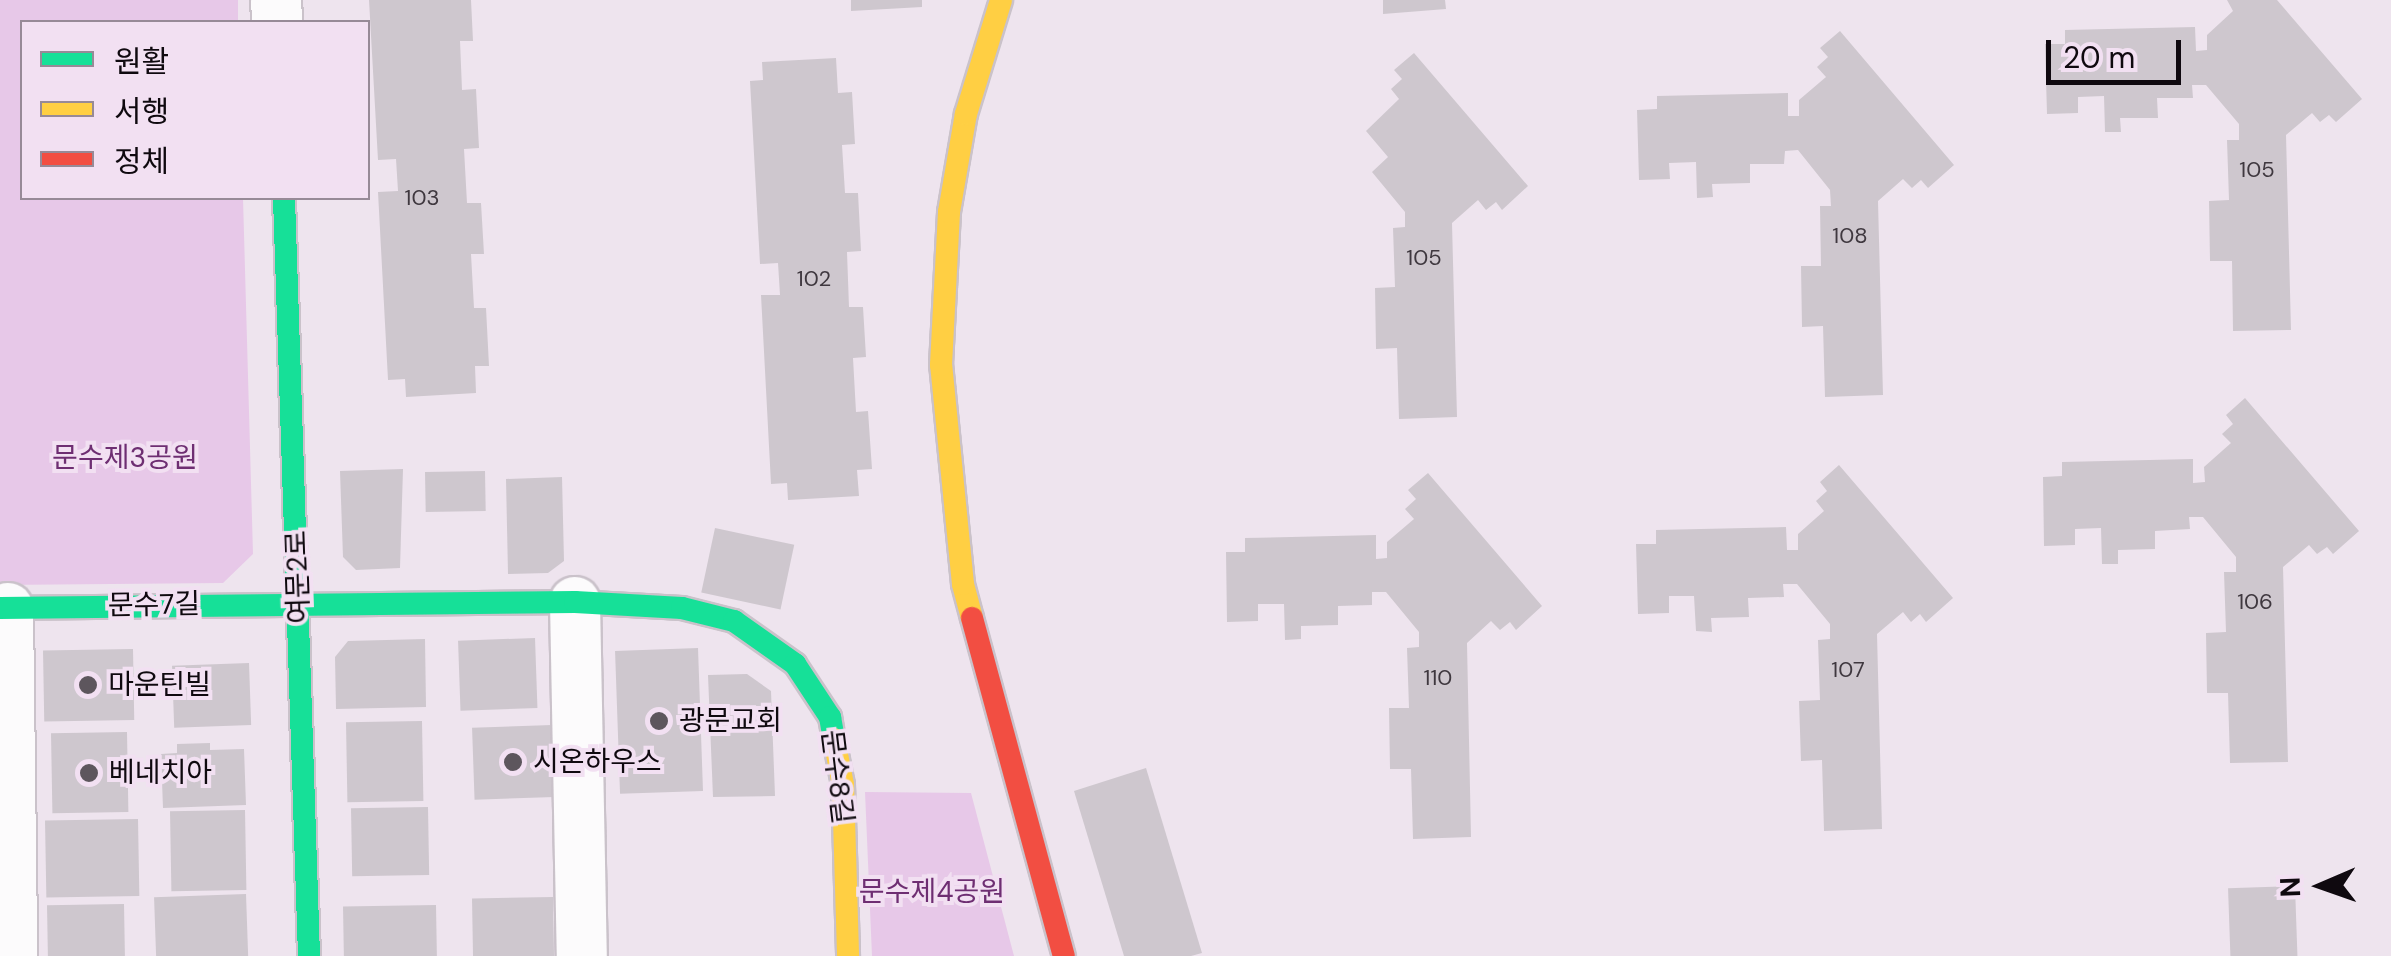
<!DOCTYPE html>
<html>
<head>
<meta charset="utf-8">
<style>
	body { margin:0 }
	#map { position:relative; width:2391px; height:956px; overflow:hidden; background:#eee4ee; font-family:"DM Sans","Noto Sans KR",sans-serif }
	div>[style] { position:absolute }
	.green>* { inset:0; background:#e7c8e8 }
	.building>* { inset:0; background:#cec7ce; transform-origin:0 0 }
	.roads { filter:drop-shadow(2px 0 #cac2ca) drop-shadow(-2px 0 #cac2ca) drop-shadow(0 2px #cac2ca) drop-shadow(0 -2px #cac2ca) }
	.street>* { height:50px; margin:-25px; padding:0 25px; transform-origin:25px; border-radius:25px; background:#fcfbfc }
	.fast>* { height:22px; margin:-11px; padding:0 11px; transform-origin:11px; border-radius:11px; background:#16e098 }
	.slow>* { height:22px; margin:-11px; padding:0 11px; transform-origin:11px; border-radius:11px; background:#ffcf43 }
	.jam>* { height:22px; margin:-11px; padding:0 11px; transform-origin:11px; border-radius:11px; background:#f24e42 }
	.dots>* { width:28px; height:28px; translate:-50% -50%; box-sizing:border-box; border:5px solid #f2e0f2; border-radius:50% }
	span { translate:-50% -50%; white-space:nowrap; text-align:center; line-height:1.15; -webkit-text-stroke:8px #f2e0f2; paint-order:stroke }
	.number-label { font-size:22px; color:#3f383f }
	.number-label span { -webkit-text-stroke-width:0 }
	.park-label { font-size:28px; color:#6e2e72 }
	.street-label { font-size:28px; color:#0f090f }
	.poi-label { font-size:28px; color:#0f090f }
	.left { translate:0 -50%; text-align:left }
	.legend { position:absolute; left:20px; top:20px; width:350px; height:180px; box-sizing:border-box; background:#f2e0f2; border:2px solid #978a97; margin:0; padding:12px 18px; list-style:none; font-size:30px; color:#0f090f }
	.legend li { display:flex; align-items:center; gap:20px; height:50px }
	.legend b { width:50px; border:2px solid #978a97 }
	.north { position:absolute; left:2271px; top:836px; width:100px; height:100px; -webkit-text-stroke:8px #f2e0f2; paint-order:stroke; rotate:268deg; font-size:28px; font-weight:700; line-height:40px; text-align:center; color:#0f090f }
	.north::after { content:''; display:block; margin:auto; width:35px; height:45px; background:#0f090f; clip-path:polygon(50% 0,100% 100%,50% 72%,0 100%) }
	.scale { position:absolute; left:2046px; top:40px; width:135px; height:45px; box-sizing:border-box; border:5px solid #0f090f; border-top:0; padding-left:12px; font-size:30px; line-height:35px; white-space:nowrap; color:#0f090f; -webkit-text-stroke:8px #f2e0f2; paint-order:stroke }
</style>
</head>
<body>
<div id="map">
	<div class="green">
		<div style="clip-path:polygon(0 0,238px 0,238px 22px,22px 22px,22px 198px,243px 198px,253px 554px,223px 583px,0 585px)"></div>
		<div style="clip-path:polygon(865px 792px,971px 793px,1014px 956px,872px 956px)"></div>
	</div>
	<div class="building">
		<div style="clip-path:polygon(369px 0,471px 0,473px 41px,460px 41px,462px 90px,476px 89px,479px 148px,464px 149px,467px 203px,481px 203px,484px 254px,471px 254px,474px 308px,486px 308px,489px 366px,475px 366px,476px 393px,406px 397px,405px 379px,388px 380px,378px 192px,398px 191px,396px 159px,378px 160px)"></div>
		<div style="clip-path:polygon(851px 0,922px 0,922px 7px,851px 11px)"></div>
		<div style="clip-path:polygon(1383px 0,1445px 0,1446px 9px,1383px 14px)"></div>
		<div style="clip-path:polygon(2227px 0,2277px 0,2362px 99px,2336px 122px,2329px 115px,2320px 122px,2312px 113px,2286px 135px,2291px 330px,2233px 331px,2232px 261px,2210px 261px,2209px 201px,2229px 200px,2227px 140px,2239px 140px,2239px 124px,2206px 85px,2192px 85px,2193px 98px,2157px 98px,2158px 118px,2120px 118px,2121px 132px,2105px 132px,2104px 96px,2078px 97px,2078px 113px,2047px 114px,2045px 44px,2065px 44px,2065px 30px,2195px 27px,2196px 51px,2207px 50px,2207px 35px,2233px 11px)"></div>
		<div style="clip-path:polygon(1840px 31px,1954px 165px,1928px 188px,1921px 180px,1912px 188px,1903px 179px,1878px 201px,1883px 395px,1825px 397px,1823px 326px,1802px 327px,1801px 266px,1821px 266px,1820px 206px,1831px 206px,1830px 190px,1798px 150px,1785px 151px,1784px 164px,1750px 164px,1750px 183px,1712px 184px,1713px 197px,1697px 198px,1696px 162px,1669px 163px,1670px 179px,1639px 180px,1637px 110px,1657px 109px,1657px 96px,1788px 93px,1788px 116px,1799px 116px,1799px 100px,1826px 77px,1817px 67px,1828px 57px,1820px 48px)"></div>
		<div style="clip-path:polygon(1414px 53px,1528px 186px,1502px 210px,1496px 202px,1486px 210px,1478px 200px,1452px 223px,1457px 417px,1399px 419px,1397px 348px,1376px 349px,1375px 288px,1395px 287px,1393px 228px,1405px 227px,1405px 212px,1372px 172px,1388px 157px,1366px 131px,1399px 99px,1391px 89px,1402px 79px,1394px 70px)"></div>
		<div style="clip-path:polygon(836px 58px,838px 93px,852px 92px,855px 144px,842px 145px,845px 193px,858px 193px,861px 251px,847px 252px,849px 307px,863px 307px,866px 357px,853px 358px,856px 412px,868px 411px,872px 469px,857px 470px,859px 496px,788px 500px,787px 483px,771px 484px,761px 295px,780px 295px,778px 263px,760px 264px,750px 81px,763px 80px,762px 62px)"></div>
		<div style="clip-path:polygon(2245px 398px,2359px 531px,2333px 554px,2327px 547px,2317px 554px,2309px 545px,2283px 567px,2288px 762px,2230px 763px,2228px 693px,2207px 693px,2206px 633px,2226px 632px,2224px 572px,2236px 572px,2236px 557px,2203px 517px,2189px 517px,2190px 529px,2155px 531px,2155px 549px,2118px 550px,2118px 564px,2102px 564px,2101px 528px,2075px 529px,2075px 545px,2044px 546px,2043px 477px,2062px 476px,2062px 462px,2193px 459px,2193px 483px,2205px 482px,2204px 467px,2231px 443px,2222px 434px,2233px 424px,2226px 415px)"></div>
		<div style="clip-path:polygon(1839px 465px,1953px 598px,1926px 622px,1920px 614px,1911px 622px,1903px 612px,1877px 634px,1882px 829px,1824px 831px,1822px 760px,1801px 761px,1799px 701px,1820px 700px,1818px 640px,1830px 639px,1830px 624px,1797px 584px,1783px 584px,1784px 597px,1748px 598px,1749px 617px,1711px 618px,1712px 632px,1696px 631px,1694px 596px,1669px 596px,1669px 613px,1638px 614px,1636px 544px,1656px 544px,1656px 530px,1786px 527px,1787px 550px,1798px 550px,1798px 534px,1824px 511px,1816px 501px,1827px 491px,1820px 482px)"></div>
		<div style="clip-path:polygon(403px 469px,400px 568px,356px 570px,343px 557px,340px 471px)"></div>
		<div style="left:485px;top:471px;width:40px;height:60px;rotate:89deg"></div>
		<div style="clip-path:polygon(1428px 473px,1542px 606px,1516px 630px,1510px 622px,1500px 630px,1491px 621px,1467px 643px,1471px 837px,1413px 839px,1411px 769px,1390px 769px,1389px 708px,1409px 708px,1407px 648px,1419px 647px,1419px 632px,1386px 592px,1372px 592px,1372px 605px,1338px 606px,1338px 625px,1301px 626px,1301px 639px,1285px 640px,1284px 604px,1258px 604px,1258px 621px,1227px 622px,1226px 552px,1245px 552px,1245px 538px,1376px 535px,1376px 559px,1387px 558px,1387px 542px,1414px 519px,1405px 509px,1416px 499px,1408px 490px)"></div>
		<div style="clip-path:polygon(562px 477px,564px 561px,548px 573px,508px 574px,506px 479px)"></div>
		<div style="left:715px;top:528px;width:81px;height:66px;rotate:12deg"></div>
		<div style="left:535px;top:638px;width:70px;height:77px;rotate:88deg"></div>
		<div style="clip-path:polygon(425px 639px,426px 707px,336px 709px,335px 657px,348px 641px)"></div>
		<div style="left:698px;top:648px;width:143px;height:83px;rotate:88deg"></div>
		<div style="left:133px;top:649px;width:71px;height:90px;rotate:89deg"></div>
		<div style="left:249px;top:663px;width:62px;height:77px;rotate:88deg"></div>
		<div style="clip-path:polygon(747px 674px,771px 691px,775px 796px,713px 797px,708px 675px)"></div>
		<div style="left:422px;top:721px;width:80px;height:76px;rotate:89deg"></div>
		<div style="left:552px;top:725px;width:72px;height:80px;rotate:88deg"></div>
		<div style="left:127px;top:732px;width:80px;height:76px;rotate:89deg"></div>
		<div style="clip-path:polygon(210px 743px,210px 750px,244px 749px,246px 805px,163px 808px,161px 754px,177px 753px,177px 744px)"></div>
		<div style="clip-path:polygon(1146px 768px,1202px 953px,1191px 956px,1124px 956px,1074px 791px)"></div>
		<div style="left:428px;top:807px;width:68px;height:77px;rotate:89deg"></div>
		<div style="left:245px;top:810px;width:80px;height:75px;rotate:89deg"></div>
		<div style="left:138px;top:819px;width:77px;height:93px;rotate:89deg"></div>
		<div style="left:2295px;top:886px;width:70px;height:67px;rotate:88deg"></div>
		<div style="left:246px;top:894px;width:62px;height:92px;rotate:88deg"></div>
		<div style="left:553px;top:897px;width:59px;height:81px;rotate:89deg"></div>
		<div style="left:124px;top:904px;width:52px;height:77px;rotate:89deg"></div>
		<div style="left:436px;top:905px;width:51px;height:93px;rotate:89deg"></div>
	</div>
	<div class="roads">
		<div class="street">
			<div style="left:276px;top:0;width:22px;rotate:87deg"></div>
			<div style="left:575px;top:602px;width:354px;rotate:88.9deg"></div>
			<div style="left:8px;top:608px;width:348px;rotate:89.3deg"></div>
		</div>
		<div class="fast">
			<div style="left:284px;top:198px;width:758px;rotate:88.11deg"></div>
			<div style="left:0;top:608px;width:575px;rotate:-0.6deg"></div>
			<div style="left:575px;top:602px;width:107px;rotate:3.2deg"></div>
			<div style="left:682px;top:608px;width:54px;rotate:14deg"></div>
			<div style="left:734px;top:621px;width:75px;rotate:35.2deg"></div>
			<div style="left:795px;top:664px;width:64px;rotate:56.6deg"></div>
			<div style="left:830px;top:717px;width:22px;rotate:80deg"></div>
		</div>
		<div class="slow">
			<div style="left:972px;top:618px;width:35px;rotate:-105deg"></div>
			<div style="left:963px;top:584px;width:220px;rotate:-95.7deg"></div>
			<div style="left:941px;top:365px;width:153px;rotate:-87deg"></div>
			<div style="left:949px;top:212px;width:99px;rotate:-80.2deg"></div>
			<div style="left:966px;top:114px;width:119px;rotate:-72.9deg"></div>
			<div style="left:834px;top:739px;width:47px;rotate:78.9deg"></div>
			<div style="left:843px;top:785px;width:171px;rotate:88.3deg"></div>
		</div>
		<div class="jam">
			<div style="left:972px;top:618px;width:350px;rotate:74.8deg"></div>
		</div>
	</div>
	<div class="dots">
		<div style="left:88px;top:685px;background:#5d565d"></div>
		<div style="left:659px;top:721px;background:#5d565d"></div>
		<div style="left:513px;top:762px;background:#5d565d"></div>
		<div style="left:89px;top:773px;background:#5d565d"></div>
	</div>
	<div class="number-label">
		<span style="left:2257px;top:170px">105</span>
		<span style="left:422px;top:198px">103</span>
		<span style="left:1850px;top:236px">108</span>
		<span style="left:1424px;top:258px">105</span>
		<span style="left:814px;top:279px">102</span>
		<span style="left:2255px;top:602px">106</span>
		<span style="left:1848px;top:670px">107</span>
		<span style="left:1438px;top:678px">110</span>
	</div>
	<div class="park-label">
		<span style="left:125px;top:458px">문수제3공원</span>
		<span style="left:932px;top:892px">문수제4공원</span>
	</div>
	<div class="street-label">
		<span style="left:298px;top:577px;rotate:-92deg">여문2로</span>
		<span style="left:154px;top:605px;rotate:-1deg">문수7길</span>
		<span style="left:837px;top:777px;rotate:83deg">문수8길</span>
	</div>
	<div class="poi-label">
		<span class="left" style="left:108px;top:685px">마운틴빌</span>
		<span class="left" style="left:679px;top:721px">광문교회</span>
		<span class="left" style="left:533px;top:762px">시온하우스</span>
		<span class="left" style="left:109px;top:773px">베네치아</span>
	</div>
	<ul class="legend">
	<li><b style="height:12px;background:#16e098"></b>원활</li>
	<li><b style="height:12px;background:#ffcf43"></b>서행</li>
	<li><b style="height:12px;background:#f24e42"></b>정체</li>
	</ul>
	<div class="north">N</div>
	<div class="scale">20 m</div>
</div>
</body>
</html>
